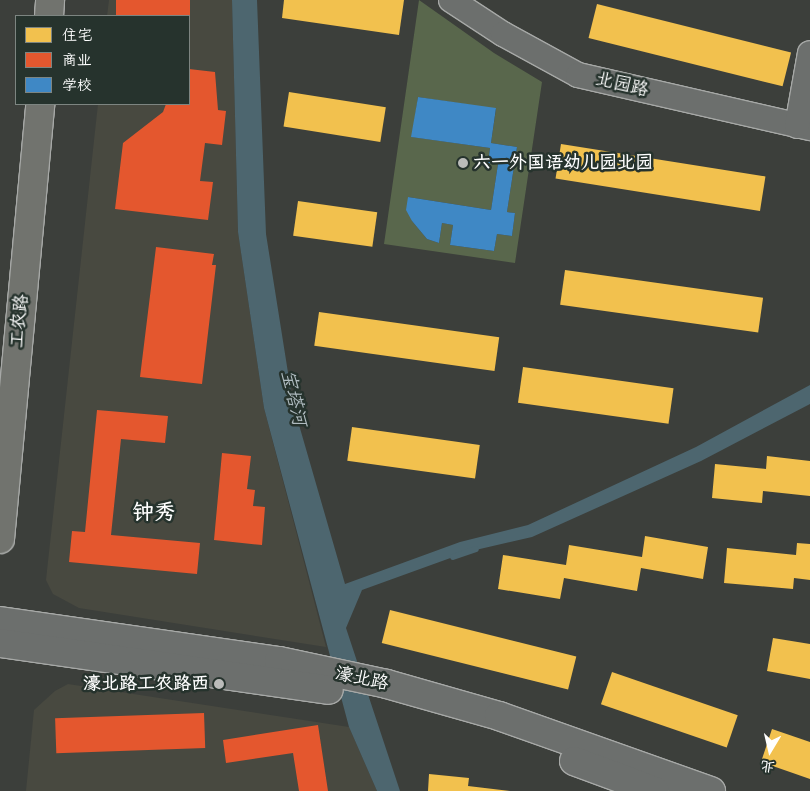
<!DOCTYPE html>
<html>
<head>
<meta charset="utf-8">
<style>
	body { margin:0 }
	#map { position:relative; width:810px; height:791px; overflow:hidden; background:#3c3f3b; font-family:Pangolin,"LXGW WenKai TC",sans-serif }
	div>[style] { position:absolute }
	.built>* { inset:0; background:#484940 }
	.green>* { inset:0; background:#59674c }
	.water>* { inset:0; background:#4d666f }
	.homes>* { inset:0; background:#f2c14e; transform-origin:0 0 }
	.shops>* { inset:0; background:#e4572e; transform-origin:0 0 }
	.schools>* { inset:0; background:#3f88c5 }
	.stream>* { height:6px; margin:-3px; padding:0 3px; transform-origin:3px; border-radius:3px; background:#4d666f }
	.roads { filter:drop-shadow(1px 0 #a7a9a7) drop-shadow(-1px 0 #a7a9a7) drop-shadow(0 1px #a7a9a7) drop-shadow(0 -1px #a7a9a7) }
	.minor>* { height:24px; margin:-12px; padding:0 12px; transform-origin:12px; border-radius:12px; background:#6c6f6d }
	.tertiary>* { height:28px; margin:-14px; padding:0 14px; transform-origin:14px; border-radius:14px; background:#6c6f6d }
	.primary>* { height:28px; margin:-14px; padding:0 14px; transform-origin:14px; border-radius:14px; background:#71736e }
	.dots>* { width:14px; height:14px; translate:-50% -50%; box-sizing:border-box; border:2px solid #26332d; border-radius:50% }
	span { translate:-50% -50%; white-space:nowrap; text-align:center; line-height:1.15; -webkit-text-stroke:5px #26332d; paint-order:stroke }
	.street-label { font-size:18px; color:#fff }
	.poi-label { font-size:18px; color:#fff; font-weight:700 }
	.left { translate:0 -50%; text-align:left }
	.right { translate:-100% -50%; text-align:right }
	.water-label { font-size:19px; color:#b0bcc0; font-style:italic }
	.district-label { font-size:22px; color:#fff; font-weight:700 }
	.legend { position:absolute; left:15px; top:15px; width:175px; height:90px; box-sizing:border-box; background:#26332d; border:1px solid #7d8581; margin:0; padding:6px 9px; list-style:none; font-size:15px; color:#fff }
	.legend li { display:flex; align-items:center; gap:10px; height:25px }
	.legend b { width:25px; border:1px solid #7d8581 }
	.north { position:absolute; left:745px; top:726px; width:50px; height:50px; -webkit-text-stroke:4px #26332d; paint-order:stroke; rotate:189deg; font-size:14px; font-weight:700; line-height:20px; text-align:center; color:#fff }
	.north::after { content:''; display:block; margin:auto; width:18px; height:22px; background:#fff; clip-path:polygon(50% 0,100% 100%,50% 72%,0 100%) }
</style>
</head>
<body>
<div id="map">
	<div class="built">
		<div style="clip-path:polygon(109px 0,232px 0,238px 232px,264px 408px,326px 647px,79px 608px,53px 594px,46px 580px,98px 104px,189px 104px,189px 16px,107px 16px)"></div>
		<div style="clip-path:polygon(68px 684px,349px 727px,377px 791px,26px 791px,34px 710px,55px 691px)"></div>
	</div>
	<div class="green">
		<div style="clip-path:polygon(evenodd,419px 0,494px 53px,542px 82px,515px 263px,384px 244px,419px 0,418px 97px,496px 109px,491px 143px,517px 147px,507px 212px,515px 213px,512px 236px,497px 234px,494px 251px,450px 245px,453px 225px,442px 223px,439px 243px,427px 239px,412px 221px,408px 197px,491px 210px,498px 164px,488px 163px,490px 148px,412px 137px,418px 97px)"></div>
	</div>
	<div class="water">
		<div style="clip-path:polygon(232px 0,257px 0,266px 234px,293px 404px,345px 584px,460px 542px,528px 525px,696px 447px,810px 385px,810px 404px,701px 461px,532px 537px,467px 552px,362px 590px,346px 628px,400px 791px,377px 791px,349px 727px,264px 408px,238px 232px)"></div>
	</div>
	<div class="homes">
		<div style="clip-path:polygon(284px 0,404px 0,399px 35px,282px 18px)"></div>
		<div style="left:597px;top:4px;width:200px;height:35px;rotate:14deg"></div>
		<div style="left:289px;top:92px;width:98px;height:35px;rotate:9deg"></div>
		<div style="left:561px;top:144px;width:207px;height:35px;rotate:9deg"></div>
		<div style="left:298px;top:201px;width:80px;height:35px;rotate:8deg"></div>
		<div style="left:565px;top:270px;width:200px;height:35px;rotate:8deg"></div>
		<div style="left:319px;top:312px;width:182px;height:34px;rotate:8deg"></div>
		<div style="left:523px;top:367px;width:152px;height:36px;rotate:8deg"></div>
		<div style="left:352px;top:427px;width:129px;height:34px;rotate:8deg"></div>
		<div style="clip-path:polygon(767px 456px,810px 461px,810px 496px,763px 491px,762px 503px,712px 498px,715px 464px,766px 469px)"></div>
		<div style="clip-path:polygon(645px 536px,708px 547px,703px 579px,641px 568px,637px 591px,564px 578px,560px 599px,498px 589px,503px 555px,566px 565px,569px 545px,642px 557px)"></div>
		<div style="clip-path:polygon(797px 543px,810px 544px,810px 580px,794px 578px,793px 589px,724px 583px,727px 548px,796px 555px)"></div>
		<div style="left:390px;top:610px;width:192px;height:34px;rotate:14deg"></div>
		<div style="clip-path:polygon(773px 638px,810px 644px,810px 679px,767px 671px)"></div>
		<div style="left:612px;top:672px;width:133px;height:34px;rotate:19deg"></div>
		<div style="clip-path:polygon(772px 729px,810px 742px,810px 779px,761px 762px)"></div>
		<div style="clip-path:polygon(429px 774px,469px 778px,468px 786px,510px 791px,428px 791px)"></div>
	</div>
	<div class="shops">
		<div style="left:116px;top:0;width:74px;height:16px"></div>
		<div style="clip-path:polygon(189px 69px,215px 72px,218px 110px,226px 111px,222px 145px,205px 143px,200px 181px,213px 182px,208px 220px,115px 209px,123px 143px,163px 112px,166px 104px,189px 104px)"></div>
		<div style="clip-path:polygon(156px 247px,214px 254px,212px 265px,216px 265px,202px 384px,140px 377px)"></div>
		<div style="clip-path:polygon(97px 410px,168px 416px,165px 443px,121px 439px,111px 535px,200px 543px,197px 574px,69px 562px,72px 531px,85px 532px)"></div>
		<div style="clip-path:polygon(222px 453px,251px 456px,247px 489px,255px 490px,253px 506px,265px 507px,262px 545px,214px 540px)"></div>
		<div style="left:204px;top:713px;width:35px;height:149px;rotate:88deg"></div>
		<div style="clip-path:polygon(318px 725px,328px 791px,299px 791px,293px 753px,226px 763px,223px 740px)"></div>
	</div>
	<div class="schools">
		<div style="clip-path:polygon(418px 97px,496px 108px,491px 143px,517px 147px,507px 212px,515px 213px,512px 236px,497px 234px,494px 251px,450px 245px,453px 225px,442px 223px,439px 243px,427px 239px,412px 221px,406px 210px,408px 197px,491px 210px,498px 164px,488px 163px,490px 148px,411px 137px)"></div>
	</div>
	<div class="stream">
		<div style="left:453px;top:557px;width:24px;rotate:-19deg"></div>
	</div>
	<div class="roads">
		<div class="minor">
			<div style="left:451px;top:0;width:62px;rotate:33.2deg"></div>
			<div style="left:503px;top:34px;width:85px;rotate:28.7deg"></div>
			<div style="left:578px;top:75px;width:238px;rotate:12.9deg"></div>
			<div style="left:797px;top:126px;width:74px;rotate:-79.9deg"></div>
		</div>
		<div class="tertiary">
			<div style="left:0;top:621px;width:282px;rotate:8.2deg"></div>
			<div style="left:279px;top:661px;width:110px;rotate:12deg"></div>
			<div style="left:387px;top:684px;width:116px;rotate:15.9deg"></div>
			<div style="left:499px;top:716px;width:225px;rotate:19.5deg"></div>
			<div style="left:0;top:643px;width:332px;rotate:8.1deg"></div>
			<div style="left:574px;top:761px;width:86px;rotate:20.3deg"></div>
		</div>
		<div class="primary">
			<div style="left:49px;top:16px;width:16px;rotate:-86deg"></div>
			<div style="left:0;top:539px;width:437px;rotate:-84.7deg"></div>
		</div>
	</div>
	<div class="dots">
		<div style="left:463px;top:163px;background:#bbbcba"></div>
		<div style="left:219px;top:684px;background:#bbbcba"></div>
	</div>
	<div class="street-label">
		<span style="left:622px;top:85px;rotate:13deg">北园路</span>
		<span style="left:20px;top:321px;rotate:-85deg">工农路</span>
		<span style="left:362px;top:679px;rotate:12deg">濠北路</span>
	</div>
	<div class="poi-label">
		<span class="left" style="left:473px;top:163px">六一外国语幼儿园北园</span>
		<span class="right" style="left:209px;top:684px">濠北路工农路西</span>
	</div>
	<div class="water-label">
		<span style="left:293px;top:398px;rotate:77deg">宝塔河</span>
	</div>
	<div class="district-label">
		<span style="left:154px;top:513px">钟秀</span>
	</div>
	<ul class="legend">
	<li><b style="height:14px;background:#f2c14e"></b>住宅</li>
	<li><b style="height:14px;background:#e4572e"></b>商业</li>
	<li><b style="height:14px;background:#3f88c5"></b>学校</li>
	</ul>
	<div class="north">北</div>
</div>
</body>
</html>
